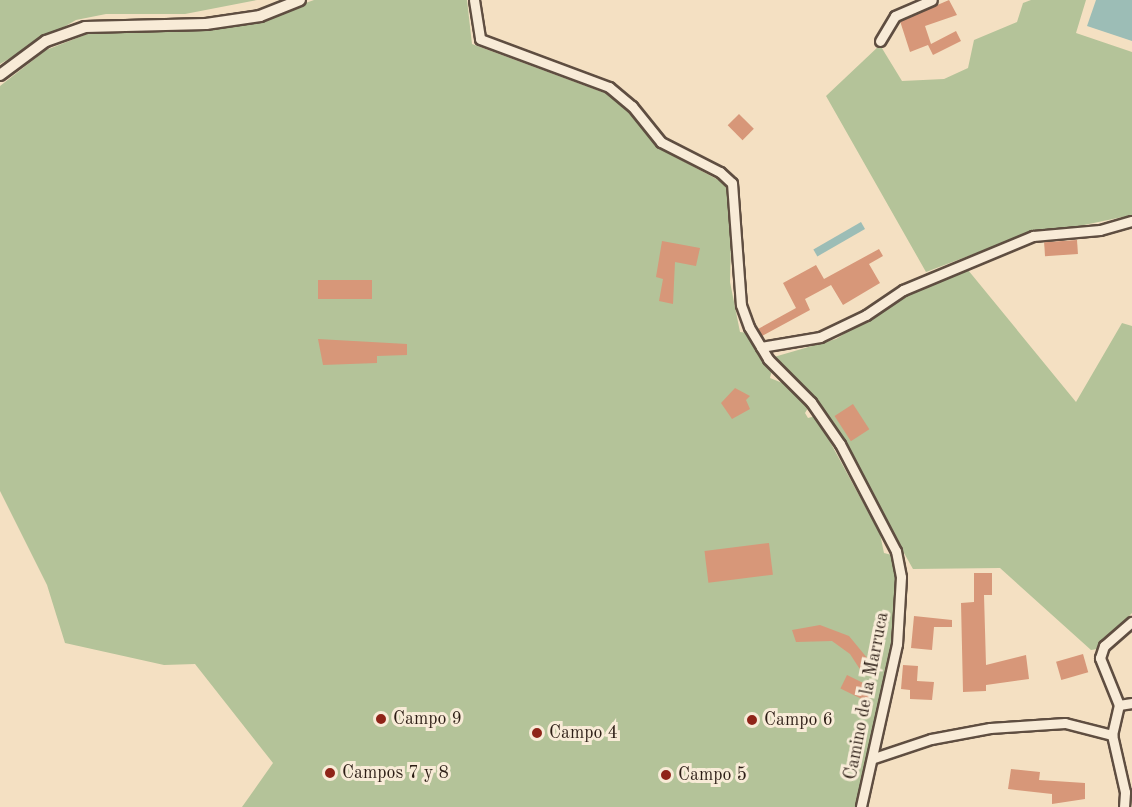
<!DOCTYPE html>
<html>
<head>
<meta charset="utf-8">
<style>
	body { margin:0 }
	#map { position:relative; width:1132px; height:807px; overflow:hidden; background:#f4e0c2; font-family:"Old Standard TT",serif }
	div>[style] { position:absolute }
	.green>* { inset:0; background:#b4c399 }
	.water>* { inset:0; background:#9cbdb6; transform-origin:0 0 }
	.building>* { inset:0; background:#d79779; transform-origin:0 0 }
	.roads { filter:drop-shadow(2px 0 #5f4e41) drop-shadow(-2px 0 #5f4e41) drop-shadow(0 2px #5f4e41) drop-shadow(0 -2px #5f4e41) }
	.minor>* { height:9px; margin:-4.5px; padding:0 4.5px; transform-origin:4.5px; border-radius:4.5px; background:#f8ebd7 }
	.tertiary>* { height:10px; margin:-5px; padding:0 5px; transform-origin:5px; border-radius:5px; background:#f8ebd7 }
	.dots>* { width:16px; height:16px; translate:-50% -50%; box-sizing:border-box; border:3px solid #f8ebd7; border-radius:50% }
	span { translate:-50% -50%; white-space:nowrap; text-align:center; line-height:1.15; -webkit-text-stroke:6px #f8ebd7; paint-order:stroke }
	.street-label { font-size:18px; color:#2d1e16 }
	.poi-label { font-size:18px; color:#2d1e16 }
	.left { translate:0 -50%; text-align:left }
</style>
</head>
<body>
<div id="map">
	<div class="green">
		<div style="clip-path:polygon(0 0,257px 0,185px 14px,106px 14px,76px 20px,0 64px)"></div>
		<div style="clip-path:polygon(314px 0,467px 0,472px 44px,613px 96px,664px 151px,726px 184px,732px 201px,730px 282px,740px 332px,748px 333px,772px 370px,770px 378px,785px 384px,808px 408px,805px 413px,808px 418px,816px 416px,880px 534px,884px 553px,892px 555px,898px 579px,894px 641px,855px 807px,242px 807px,273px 763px,195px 664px,164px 665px,65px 643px,47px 585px,0 491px,0 86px,46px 50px,90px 33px,243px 25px)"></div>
		<div style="clip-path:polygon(1031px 0,1086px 0,1076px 33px,1132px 52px,1132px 215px,1008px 241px,926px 272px,826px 96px,880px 45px,902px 81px,944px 79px,968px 68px,974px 40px,1017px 22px,1023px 3px)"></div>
		<div style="clip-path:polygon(968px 270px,1076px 402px,1122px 323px,1132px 326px,1132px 613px,1097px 649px,1091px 650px,1000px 568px,913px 569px,826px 415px,774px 361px,774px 357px,836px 339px,896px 301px)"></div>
	</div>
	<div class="water">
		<div style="clip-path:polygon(1096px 0,1132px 0,1132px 41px,1087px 26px)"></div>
		<div style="left:861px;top:222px;width:8px;height:55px;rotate:60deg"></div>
	</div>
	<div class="building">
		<div style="clip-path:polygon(949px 0,957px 15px,925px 26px,931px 44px,956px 31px,961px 41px,933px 55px,928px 45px,910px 52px,900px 21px)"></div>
		<div style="left:739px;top:114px;width:21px;height:16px;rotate:45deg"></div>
		<div style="left:1077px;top:240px;width:14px;height:33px;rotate:86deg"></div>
		<div style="clip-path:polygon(662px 241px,700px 248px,696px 266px,675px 262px,673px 304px,659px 301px,663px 279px,656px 277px)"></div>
		<div style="clip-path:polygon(879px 249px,883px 256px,869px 264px,880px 283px,843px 305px,831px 285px,805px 299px,810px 310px,762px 336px,758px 329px,796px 308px,783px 283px,816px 265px,824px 279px)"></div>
		<div style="left:372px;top:280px;width:19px;height:54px;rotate:90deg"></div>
		<div style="clip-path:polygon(318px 339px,407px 344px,407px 355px,377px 356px,377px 363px,323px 365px)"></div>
		<div style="clip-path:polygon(735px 388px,750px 396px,746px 400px,750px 409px,732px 419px,721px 403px)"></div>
		<div style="left:853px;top:404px;width:30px;height:22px;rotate:57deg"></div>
		<div style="left:769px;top:543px;width:32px;height:65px;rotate:83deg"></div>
		<div style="clip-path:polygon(974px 573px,992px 573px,992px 595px,984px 595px,986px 665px,1026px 655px,1029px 679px,986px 685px,986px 691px,963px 692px,961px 603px,974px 602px)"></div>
		<div style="clip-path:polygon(914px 616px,952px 620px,952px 627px,934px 627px,932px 650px,911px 648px)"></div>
		<div style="clip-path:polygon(820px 625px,849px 636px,868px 659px,872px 672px,863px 674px,850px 654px,832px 641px,796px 642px,792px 630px)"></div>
		<div style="left:1083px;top:654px;width:19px;height:28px;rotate:74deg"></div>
		<div style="clip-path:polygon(903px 665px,918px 666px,917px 681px,934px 682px,932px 700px,910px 699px,910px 690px,901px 689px)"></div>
		<div style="left:847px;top:675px;width:30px;height:15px;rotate:26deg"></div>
		<div style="clip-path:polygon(1011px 769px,1040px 772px,1039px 780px,1085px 783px,1085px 799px,1052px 804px,1052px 794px,1008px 789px)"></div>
	</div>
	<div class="roads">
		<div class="minor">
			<div style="left:474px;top:0;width:39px;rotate:81deg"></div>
			<div style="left:480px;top:39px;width:138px;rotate:20.4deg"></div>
			<div style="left:609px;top:87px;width:30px;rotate:40deg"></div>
			<div style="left:632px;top:106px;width:46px;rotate:51.1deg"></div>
			<div style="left:661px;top:142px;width:66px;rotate:27deg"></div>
			<div style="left:720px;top:172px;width:16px;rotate:43deg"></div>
			<div style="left:732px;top:183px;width:122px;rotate:85.8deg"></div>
			<div style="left:741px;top:305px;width:23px;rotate:70deg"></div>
			<div style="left:749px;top:327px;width:37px;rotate:59deg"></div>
			<div style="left:768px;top:359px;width:61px;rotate:45deg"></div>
			<div style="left:811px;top:402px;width:51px;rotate:55.4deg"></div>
			<div style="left:840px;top:444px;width:121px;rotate:62.4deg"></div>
			<div style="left:896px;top:551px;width:26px;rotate:79deg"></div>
			<div style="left:901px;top:577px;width:67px;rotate:93.4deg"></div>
			<div style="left:897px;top:644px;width:167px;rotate:102.5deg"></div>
			<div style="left:880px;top:41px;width:29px;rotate:-59deg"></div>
			<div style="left:895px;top:16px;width:40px;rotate:-23.4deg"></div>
			<div style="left:761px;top:347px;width:60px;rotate:-9.6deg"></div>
			<div style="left:820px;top:337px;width:51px;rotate:-25.6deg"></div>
			<div style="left:866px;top:315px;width:45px;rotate:-34deg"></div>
			<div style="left:903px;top:290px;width:141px;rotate:-22.6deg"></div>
			<div style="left:1033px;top:236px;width:67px;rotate:-5.1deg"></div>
			<div style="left:1100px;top:230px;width:33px;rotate:-16deg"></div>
			<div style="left:1119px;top:705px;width:13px;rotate:-9deg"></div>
			<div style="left:874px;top:758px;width:60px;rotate:-18.4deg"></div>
			<div style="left:931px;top:739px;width:60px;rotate:-10.6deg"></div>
			<div style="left:990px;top:728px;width:75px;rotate:-3.8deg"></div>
			<div style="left:1065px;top:723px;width:49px;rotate:14.3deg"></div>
			<div style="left:1124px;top:807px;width:15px;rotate:-86deg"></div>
			<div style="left:1125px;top:792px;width:58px;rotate:-102.8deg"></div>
			<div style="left:1112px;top:735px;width:31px;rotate:-77deg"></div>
			<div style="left:1119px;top:705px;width:51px;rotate:-112deg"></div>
			<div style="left:1100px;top:658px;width:13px;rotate:-72deg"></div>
			<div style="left:1104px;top:646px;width:37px;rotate:-41deg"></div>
		</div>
		<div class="tertiary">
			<div style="left:0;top:75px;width:57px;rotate:-36.5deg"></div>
			<div style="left:46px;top:41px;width:41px;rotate:-19.7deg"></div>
			<div style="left:85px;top:27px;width:121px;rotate:-1.4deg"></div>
			<div style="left:206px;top:24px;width:55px;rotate:-8.4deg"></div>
			<div style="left:260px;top:16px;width:43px;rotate:-21.8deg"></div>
		</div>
	</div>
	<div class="dots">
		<div style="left:381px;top:719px;background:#8f2418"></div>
		<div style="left:752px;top:720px;background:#8f2418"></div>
		<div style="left:537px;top:733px;background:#8f2418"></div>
		<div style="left:330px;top:773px;background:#8f2418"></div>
		<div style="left:666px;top:775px;background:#8f2418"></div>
	</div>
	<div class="street-label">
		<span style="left:867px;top:696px;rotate:-79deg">Camino de la Marruca</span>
	</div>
	<div class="poi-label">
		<span class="left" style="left:393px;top:719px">Campo 9</span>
		<span class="left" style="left:764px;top:720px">Campo 6</span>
		<span class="left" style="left:549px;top:733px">Campo 4</span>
		<span class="left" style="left:342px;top:773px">Campos 7 y 8</span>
		<span class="left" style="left:678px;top:775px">Campo 5</span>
	</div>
</div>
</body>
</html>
